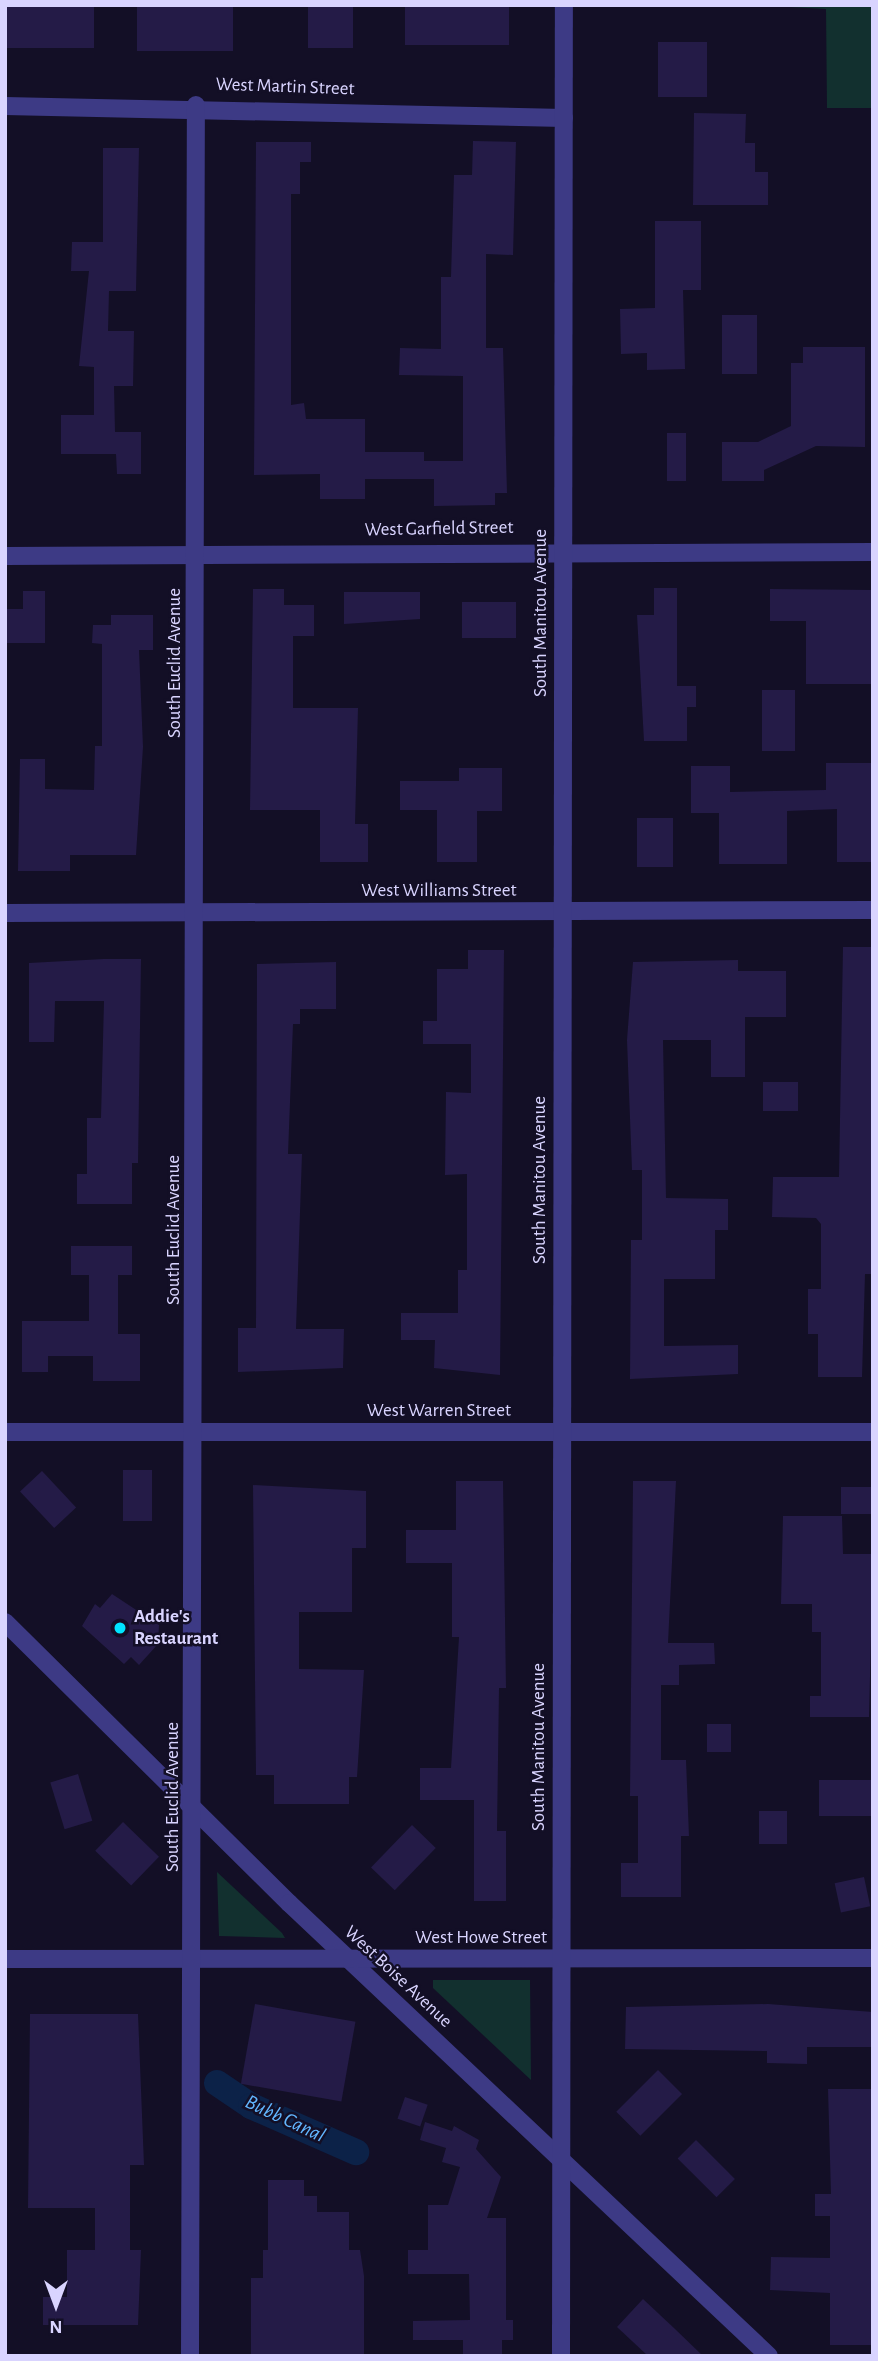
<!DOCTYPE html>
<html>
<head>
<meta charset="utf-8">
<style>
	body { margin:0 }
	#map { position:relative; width:878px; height:2361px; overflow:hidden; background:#130f26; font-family:"Alegreya Sans",sans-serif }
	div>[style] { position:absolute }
	.green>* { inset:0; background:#12302f }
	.canal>* { height:26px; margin:-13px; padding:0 13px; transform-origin:13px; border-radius:13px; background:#0c2248 }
	.building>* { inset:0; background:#241b47; transform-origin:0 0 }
	.minor>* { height:18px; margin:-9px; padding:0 9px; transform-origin:9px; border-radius:9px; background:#3d3a85 }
	.dots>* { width:19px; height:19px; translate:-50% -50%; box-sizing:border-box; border:4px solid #130f26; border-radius:50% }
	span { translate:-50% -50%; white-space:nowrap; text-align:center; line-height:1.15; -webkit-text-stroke:5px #130f26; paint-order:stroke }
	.street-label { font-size:19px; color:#d9d4ff }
	.poi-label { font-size:19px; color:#d9d4ff; font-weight:700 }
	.left { translate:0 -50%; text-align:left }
	.water-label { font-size:21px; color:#62b6ff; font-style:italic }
	.frame { position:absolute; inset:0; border:7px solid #d9d4ff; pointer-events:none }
	.north { position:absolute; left:21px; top:2270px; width:70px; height:70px; -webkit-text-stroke:5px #130f26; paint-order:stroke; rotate:180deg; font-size:19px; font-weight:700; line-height:28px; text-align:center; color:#d9d4ff }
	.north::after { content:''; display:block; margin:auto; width:24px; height:32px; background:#d9d4ff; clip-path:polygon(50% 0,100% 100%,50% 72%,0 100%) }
</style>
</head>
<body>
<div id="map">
	<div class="green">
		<div style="clip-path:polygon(752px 5px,873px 5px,873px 108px,827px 108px,826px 9px)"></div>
		<div style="clip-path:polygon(217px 1872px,282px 1933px,285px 1938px,219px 1936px)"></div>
		<div style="clip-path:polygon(433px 1980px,530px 1980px,531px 2080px,433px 1988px)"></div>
	</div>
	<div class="canal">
		<div style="left:217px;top:2083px;width:41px;rotate:34.1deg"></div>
		<div style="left:251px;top:2106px;width:115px;rotate:23.7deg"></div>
	</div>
	<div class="building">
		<div style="left:5px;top:5px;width:89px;height:43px"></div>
		<div style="left:137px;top:5px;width:96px;height:46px"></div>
		<div style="left:308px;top:5px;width:45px;height:43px"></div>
		<div style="left:405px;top:5px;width:104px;height:40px"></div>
		<div style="left:658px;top:42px;width:49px;height:55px"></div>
		<div style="clip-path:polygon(694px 113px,746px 114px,745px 143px,755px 143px,755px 172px,768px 172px,768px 205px,693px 205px)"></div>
		<div style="clip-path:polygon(473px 141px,516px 142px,513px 255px,486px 254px,486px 348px,503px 348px,507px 493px,495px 493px,495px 505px,434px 506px,434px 479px,365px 479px,365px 499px,320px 499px,320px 474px,254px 475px,256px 142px,311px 142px,311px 162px,300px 162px,300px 194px,291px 194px,291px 405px,304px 403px,306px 419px,365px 419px,365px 452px,424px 452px,424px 461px,463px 461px,463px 376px,399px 375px,400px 348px,441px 349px,441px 277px,451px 277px,454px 175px,472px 175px)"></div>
		<div style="clip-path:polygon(103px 148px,139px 148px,136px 291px,109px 291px,108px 331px,134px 331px,133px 386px,114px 386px,115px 432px,141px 432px,141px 474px,117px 474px,116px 454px,61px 454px,61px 415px,94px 415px,94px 367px,79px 366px,89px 271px,71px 271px,72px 242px,103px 242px)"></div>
		<div style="clip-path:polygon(655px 221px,701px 221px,701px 290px,683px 290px,685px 369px,647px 370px,647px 353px,621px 354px,620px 309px,655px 308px)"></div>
		<div style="left:722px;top:315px;width:35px;height:59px"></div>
		<div style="clip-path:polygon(803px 347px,865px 347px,865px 447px,816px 446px,764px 470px,764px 481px,722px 481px,722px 442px,758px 442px,791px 426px,791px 363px,803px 363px)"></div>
		<div style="left:667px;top:433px;width:19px;height:48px"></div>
		<div style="clip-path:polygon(654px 588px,677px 588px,677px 686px,696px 686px,696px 707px,687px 707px,687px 741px,644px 741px,637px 615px,654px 615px)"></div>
		<div style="clip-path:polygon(253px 589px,284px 589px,284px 605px,314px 605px,314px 636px,293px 636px,293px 708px,358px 708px,355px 824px,368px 824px,368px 862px,320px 862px,320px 810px,250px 810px)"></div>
		<div style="clip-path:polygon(770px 589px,873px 590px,872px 684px,806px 684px,806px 621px,770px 621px)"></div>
		<div style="clip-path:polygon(23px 591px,45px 591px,45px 643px,5px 643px,5px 609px,23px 609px)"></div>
		<div style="clip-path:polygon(344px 592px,420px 592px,420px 619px,344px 624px)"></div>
		<div style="left:462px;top:602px;width:54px;height:36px"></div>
		<div style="clip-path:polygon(111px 615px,153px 615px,153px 650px,139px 650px,143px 747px,136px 855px,70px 855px,70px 871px,18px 871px,20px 759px,45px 759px,45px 789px,94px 790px,95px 746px,102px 746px,102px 644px,92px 643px,93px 625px,111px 625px)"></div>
		<div style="left:762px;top:690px;width:33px;height:61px"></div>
		<div style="clip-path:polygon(826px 763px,873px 763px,873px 862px,837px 862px,837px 809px,787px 811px,787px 864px,719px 864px,719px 813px,691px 813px,691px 766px,730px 766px,730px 792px,826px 790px)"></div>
		<div style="clip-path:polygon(459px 768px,502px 768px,502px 811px,477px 811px,477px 862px,437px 862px,437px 810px,400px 810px,400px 781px,459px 781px)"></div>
		<div style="left:637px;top:818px;width:36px;height:49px"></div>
		<div style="clip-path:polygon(843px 947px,873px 947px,873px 1274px,865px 1274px,862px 1377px,818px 1377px,818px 1334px,808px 1334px,808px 1289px,821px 1289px,821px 1224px,816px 1218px,772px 1217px,773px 1177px,839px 1177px)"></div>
		<div style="clip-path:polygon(468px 950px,504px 950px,500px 1375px,434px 1368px,435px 1340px,401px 1340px,401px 1313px,458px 1313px,458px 1270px,467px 1270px,467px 1174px,445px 1175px,446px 1092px,471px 1093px,471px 1044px,423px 1044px,423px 1021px,437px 1021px,437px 969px,468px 969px)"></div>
		<div style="clip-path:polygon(104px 959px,141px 959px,138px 1163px,132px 1163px,132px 1204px,77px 1204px,77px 1174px,87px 1174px,87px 1118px,101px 1118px,104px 1001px,55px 1001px,54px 1042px,29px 1042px,29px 963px)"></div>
		<div style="clip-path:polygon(738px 960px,738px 971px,786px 971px,786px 1017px,745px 1017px,745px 1077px,711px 1077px,711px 1040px,663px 1040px,666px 1198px,728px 1199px,728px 1230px,715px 1230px,715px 1279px,664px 1279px,664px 1346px,738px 1345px,738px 1374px,630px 1379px,631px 1240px,642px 1240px,642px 1170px,632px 1170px,627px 1040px,633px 962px)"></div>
		<div style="clip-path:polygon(336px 962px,336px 1009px,300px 1009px,300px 1024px,293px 1024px,288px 1154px,302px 1154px,296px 1329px,344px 1329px,343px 1368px,238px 1372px,238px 1328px,256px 1328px,257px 964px)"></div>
		<div style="left:763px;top:1082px;width:35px;height:29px"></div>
		<div style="clip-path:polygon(71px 1246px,132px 1246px,132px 1275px,118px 1275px,118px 1334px,140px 1334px,140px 1381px,93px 1381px,93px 1356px,48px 1356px,48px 1372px,22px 1372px,22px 1321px,89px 1321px,89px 1275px,71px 1275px)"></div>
		<div style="left:123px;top:1470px;width:29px;height:51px"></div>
		<div style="left:42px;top:1471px;width:50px;height:30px;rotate:47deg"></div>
		<div style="clip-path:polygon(456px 1481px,503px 1481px,506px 1688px,499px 1688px,497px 1831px,506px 1831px,506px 1901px,474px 1901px,474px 1800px,420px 1800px,420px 1768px,451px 1768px,459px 1637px,452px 1637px,452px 1563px,406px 1563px,406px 1530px,456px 1530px)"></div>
		<div style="clip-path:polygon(633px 1481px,676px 1481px,668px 1643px,714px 1643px,715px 1664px,679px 1665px,679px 1685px,661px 1685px,661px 1760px,686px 1760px,689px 1836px,681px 1836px,681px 1897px,621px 1897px,621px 1863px,638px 1863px,638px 1796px,630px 1796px)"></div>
		<div style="clip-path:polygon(253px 1485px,366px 1491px,366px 1548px,352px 1548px,352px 1612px,299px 1612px,299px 1669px,364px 1670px,357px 1777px,349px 1777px,349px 1804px,274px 1804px,274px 1775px,256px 1775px)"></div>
		<div style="left:841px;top:1487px;width:32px;height:27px"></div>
		<div style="clip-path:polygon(783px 1516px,842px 1516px,843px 1554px,873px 1554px,869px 1717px,810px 1717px,810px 1696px,821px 1696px,821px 1632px,812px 1632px,812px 1604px,781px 1604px)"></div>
		<div style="clip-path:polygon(112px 1594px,159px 1625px,158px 1644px,139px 1665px,131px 1657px,124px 1664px,82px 1626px,95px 1604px,100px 1608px)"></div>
		<div style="left:707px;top:1724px;width:24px;height:28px"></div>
		<div style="left:78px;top:1774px;width:49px;height:29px;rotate:73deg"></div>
		<div style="left:819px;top:1780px;width:54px;height:36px"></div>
		<div style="left:759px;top:1811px;width:28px;height:33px"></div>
		<div style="left:123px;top:1822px;width:50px;height:40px;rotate:44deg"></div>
		<div style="left:412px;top:1825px;width:33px;height:59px;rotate:44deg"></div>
		<div style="left:864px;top:1877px;width:30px;height:30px;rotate:78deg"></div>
		<div style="left:255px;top:2004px;width:102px;height:81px;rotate:10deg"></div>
		<div style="clip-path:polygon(768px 2004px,873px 2012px,873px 2047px,807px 2047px,807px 2064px,767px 2063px,767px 2051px,625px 2049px,626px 2007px)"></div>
		<div style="clip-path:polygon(30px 2014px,138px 2014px,144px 2165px,130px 2165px,130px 2250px,141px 2250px,138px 2325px,43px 2325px,43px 2297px,67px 2297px,67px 2250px,95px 2250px,95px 2208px,28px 2208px)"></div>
		<div style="left:658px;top:2070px;width:34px;height:59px;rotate:45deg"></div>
		<div style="clip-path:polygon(828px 2089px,873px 2089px,873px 2345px,830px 2345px,830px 2293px,770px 2290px,771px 2257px,830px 2258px,830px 2216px,815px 2216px,815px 2194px,831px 2194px)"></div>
		<div style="left:405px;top:2097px;width:24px;height:23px;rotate:19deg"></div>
		<div style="clip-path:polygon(425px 2122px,452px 2131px,454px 2126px,479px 2140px,476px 2149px,501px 2177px,487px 2218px,506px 2218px,506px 2320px,513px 2320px,513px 2340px,502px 2340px,502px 2356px,463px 2356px,463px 2340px,413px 2340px,413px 2321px,470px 2320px,469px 2274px,408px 2274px,408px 2250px,428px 2250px,428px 2205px,448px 2205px,460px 2167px,442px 2162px,446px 2148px,420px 2140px)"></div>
		<div style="left:696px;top:2140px;width:55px;height:26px;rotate:45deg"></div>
		<div style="clip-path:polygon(268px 2180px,304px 2180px,304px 2196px,317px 2196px,317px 2212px,349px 2212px,349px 2250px,360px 2250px,364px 2276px,364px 2356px,251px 2355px,251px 2278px,263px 2278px,263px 2250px,268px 2250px)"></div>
		<div style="clip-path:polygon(643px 2299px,675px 2329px,703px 2356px,648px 2356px,617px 2327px)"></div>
	</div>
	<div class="minor">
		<div style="left:5px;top:106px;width:559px;rotate:1.23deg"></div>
		<div style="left:5px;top:556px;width:868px;rotate:-0.26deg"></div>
		<div style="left:5px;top:913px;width:868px;rotate:-0.2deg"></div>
		<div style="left:5px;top:1432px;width:868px"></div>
		<div style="left:5px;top:1622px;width:400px;rotate:44.7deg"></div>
		<div style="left:289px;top:1903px;width:660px;rotate:43.34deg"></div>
		<div style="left:5px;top:1959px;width:868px;rotate:-0.07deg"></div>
		<div style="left:190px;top:2356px;width:2251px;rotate:-89.85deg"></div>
		<div style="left:561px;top:2356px;width:2351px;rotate:-89.93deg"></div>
	</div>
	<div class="dots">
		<div style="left:120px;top:1628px;background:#00e5ff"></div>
	</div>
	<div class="street-label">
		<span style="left:285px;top:87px;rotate:2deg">West Martin Street</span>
		<span style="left:439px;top:529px;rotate:-1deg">West Garfield Street</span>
		<span style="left:541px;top:613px;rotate:-90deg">South Manitou Avenue</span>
		<span style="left:175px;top:663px;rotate:-90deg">South Euclid Avenue</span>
		<span style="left:439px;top:891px">West Williams Street</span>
		<span style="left:540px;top:1180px;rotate:-90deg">South Manitou Avenue</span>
		<span style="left:174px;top:1230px;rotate:-90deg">South Euclid Avenue</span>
		<span style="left:439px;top:1411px">West Warren Street</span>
		<span style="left:539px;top:1747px;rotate:-90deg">South Manitou Avenue</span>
		<span style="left:173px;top:1797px;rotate:-90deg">South Euclid Avenue</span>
		<span style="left:481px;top:1938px">West Howe Street</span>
		<span style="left:398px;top:1977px;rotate:43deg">West Boise Avenue</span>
	</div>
	<div class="poi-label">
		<span class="left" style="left:134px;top:1628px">Addie's<br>Restaurant</span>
	</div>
	<div class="water-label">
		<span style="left:285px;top:2119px;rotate:25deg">Bubb Canal</span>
	</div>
	<div class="frame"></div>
	<div class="north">N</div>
</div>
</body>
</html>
